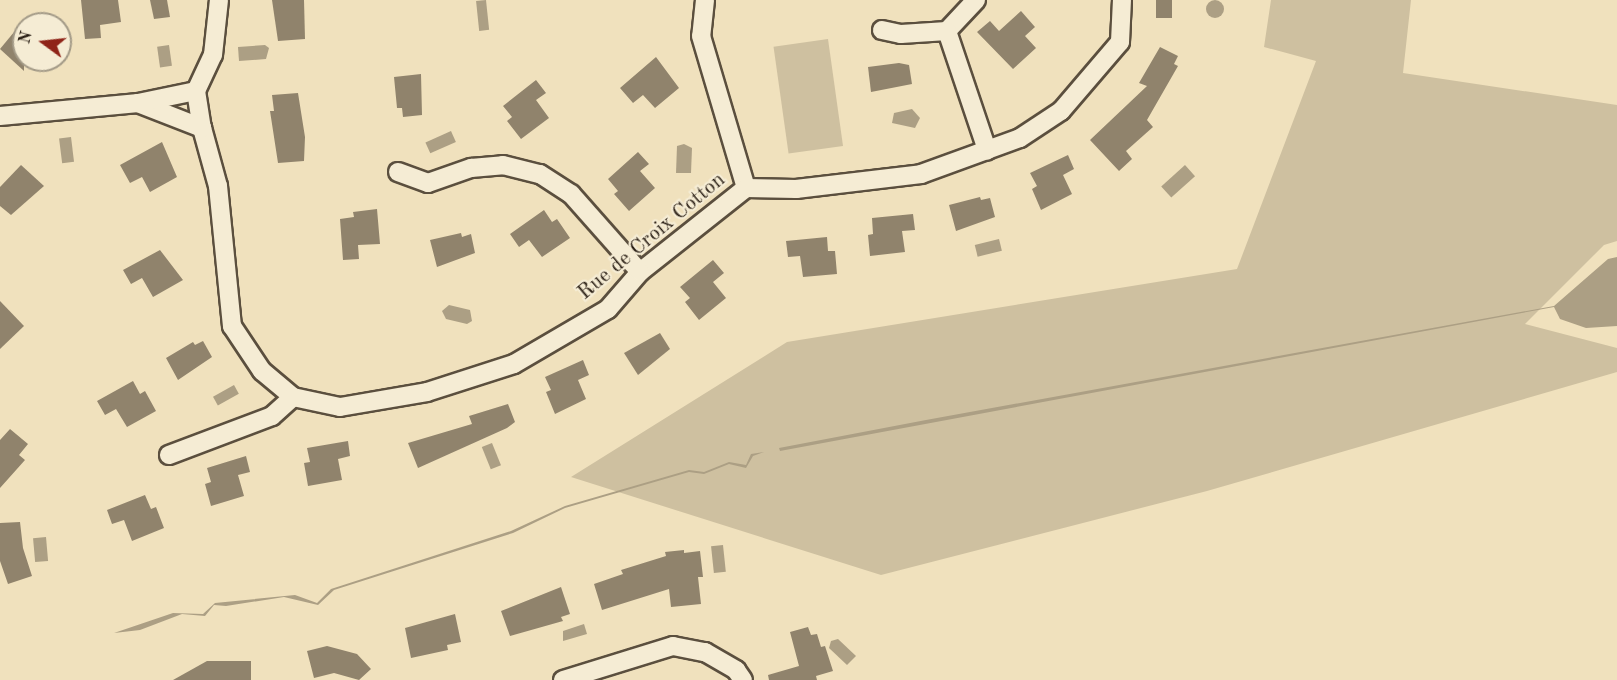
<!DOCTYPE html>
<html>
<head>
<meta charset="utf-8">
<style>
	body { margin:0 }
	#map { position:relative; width:1617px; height:680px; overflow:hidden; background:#f0e1bd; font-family:"Old Standard TT",serif }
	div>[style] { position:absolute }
	.green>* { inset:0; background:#cec0a0; transform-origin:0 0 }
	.water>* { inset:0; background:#ac9f84; transform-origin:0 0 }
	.round { border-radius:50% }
	.building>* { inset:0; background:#90836c; transform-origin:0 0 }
	.roads { filter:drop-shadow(2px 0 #5b4f3e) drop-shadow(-2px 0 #5b4f3e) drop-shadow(0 2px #5b4f3e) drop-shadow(0 -2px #5b4f3e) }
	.street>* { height:18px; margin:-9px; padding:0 9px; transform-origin:9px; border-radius:9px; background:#f5ecd4 }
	span { translate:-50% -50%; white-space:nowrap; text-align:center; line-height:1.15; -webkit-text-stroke:4.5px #f5ecd4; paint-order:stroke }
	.street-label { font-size:21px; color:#291e14 }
	.north { position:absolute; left:12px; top:12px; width:60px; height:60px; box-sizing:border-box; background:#f5ecd4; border:2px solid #a39a87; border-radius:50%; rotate:285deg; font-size:16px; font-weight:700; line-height:24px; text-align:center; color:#291e14 }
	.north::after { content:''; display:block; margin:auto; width:21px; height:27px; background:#8f2418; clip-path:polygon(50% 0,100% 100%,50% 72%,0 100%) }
</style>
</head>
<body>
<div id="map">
	<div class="green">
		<div style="clip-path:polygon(1271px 0,1411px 0,1403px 73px,1617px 105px,1617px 241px,1604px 245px,1525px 324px,1617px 348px,1617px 372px,1207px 491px,881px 575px,571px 477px,787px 342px,1237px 269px,1316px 61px,1264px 47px)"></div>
		<div style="left:828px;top:39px;width:108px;height:55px;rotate:82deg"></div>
	</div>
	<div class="water">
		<div class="round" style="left:1206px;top:0;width:18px;height:18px"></div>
		<div style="left:486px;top:0;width:30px;height:10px;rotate:84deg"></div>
		<div style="left:169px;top:45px;width:21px;height:12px;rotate:82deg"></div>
		<div style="clip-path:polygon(265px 45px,269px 48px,266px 59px,239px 61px,238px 47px)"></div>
		<div style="clip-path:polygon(912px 109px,920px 118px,915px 128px,892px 123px,894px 113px)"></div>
		<div style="left:451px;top:131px;width:12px;height:28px;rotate:66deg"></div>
		<div style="left:71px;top:137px;width:25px;height:12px;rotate:83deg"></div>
		<div style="clip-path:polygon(684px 144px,692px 148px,691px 173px,676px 173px,677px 146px)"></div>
		<div style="left:1185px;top:165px;width:15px;height:32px;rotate:48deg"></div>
		<div style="left:999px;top:239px;width:12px;height:25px;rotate:76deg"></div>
		<div style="clip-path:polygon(1617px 257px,1617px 326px,1586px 328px,1560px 319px,1554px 307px,780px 451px,779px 448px,926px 420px,1554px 306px,1608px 259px)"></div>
		<div style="clip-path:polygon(449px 305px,470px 310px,472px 321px,467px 324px,446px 319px,442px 311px)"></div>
		<div style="left:234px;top:385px;width:10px;height:24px;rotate:61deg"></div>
		<div style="left:492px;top:443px;width:24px;height:11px;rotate:68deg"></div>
		<div style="clip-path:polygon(764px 452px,753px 456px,746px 468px,729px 464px,704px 474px,689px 472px,565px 508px,513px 533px,334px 590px,318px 605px,284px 597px,226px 606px,214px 605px,205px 616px,182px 614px,140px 630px,114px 633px,173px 613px,203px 614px,215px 603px,295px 595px,317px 603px,331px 589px,511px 531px,565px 506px,689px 470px,704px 472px,729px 462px,746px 465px,751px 454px)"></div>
		<div style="left:46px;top:537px;width:24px;height:13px;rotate:85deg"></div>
		<div style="left:723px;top:545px;width:27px;height:12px;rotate:84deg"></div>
		<div style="clip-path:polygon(584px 624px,587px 634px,563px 641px,563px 631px)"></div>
		<div style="clip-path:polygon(838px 639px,856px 656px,847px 665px,829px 648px,831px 641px)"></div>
	</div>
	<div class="building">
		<div style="clip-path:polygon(81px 0,118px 0,121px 22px,100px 25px,101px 38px,85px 39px)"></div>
		<div style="clip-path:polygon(150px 0,167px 0,170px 17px,154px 19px)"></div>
		<div style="clip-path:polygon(272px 0,304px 0,305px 39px,278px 41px)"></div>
		<div style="left:1156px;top:0;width:16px;height:18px"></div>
		<div style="clip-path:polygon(1021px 11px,1035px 27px,1025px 36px,1036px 48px,1013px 69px,977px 32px,990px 21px,999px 31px)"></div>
		<div style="clip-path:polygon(24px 20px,24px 71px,0 49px)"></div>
		<div style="clip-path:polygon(1160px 47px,1178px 56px,1174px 64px,1178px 66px,1147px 120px,1153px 127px,1126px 151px,1132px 159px,1119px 171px,1090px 140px,1147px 86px,1139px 83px)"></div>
		<div style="clip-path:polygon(656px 57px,679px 88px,655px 108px,643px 95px,633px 103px,620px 88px)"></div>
		<div style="clip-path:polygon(899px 63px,909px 65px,912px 84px,871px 92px,868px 67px)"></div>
		<div style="clip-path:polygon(421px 74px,422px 115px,403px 117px,402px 108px,397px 108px,394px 77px)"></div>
		<div style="clip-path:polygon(536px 80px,546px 93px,536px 100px,549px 118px,521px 139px,507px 121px,512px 117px,503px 106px)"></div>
		<div style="clip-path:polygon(298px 93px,305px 137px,304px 161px,278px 163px,270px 111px,274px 111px,272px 95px)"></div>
		<div style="clip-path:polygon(162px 142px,177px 177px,150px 192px,142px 177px,130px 183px,120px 165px)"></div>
		<div style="clip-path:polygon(638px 152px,649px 164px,640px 171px,655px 188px,629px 211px,614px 194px,618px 191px,608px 179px)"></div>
		<div style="clip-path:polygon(1068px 155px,1074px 169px,1063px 175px,1072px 194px,1041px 210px,1032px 189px,1037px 186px,1030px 173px)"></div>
		<div style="clip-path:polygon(21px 165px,44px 186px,11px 215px,0 206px,0 187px)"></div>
		<div style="clip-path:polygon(980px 197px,981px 200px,990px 198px,995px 217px,956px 231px,949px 205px)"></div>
		<div style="clip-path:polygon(377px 209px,380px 244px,358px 245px,359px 259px,343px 260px,340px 219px,354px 217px,353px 212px)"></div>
		<div style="clip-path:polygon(544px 210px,552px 222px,557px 219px,570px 238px,542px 257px,529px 240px,519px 247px,510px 234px)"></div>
		<div style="clip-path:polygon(913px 214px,915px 230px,902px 231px,905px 252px,870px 256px,868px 235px,873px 234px,872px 218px)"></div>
		<div style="clip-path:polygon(461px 233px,462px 237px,471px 234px,475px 253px,437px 267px,430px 240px)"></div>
		<div style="clip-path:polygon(827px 237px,828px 251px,835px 251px,837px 274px,803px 277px,800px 256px,788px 257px,786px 241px)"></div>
		<div style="clip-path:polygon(160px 250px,183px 280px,153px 297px,142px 278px,131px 284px,123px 270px)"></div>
		<div style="clip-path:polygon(713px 260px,724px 273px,713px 282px,726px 298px,699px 320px,685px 302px,690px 298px,680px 287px)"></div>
		<div style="clip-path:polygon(0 301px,24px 326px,0 349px)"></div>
		<div style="clip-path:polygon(660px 333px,670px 349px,638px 375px,624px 353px)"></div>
		<div style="clip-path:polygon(203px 341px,212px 357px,178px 380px,166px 358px,193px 342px,195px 345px)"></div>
		<div style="clip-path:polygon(583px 360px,589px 375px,578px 380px,586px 399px,555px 414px,546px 392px,551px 390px,545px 377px)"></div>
		<div style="clip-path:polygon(133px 381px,140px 394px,145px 391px,156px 411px,127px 427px,116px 409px,105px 415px,97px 401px)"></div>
		<div style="clip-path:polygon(508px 404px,515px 422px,507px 428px,418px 468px,408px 443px,472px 424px,469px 416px)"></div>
		<div style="clip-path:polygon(10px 429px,28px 444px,19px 455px,25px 460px,0 488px,0 440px)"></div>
		<div style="clip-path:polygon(348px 441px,350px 456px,338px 459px,342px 480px,308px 486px,304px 463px,310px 462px,307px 448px)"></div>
		<div style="clip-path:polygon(246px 456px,250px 472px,238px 475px,244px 496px,211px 506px,205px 484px,211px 482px,207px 468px)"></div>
		<div style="clip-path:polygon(145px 495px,151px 509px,156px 507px,164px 528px,132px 541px,124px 520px,112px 524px,107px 510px)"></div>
		<div style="clip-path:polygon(20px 522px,23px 548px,32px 576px,8px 584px,0 561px,0 523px)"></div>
		<div style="clip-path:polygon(684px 550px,684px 553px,700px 551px,703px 577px,698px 577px,701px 604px,671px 607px,669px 589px,602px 610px,594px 584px,623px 574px,621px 570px,666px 556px,665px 552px)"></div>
		<div style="clip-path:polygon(561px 587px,570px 614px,561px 617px,563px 621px,510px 636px,501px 611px)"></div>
		<div style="clip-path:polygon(455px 614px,461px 642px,447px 645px,448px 650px,411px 658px,405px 628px)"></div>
		<div style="clip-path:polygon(808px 627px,811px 635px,817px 634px,821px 647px,825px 646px,833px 671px,816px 676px,817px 680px,769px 680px,768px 675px,799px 666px,790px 632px)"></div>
		<div style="clip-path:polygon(327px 646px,357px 654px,371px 669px,359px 680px,334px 673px,314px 678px,307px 651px)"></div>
		<div style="clip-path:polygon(207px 661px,251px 661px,251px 680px,173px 680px)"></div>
	</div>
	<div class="roads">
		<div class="street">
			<div style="left:705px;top:0;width:36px;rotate:96deg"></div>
			<div style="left:701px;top:36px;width:159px;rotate:73.5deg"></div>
			<div style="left:976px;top:0;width:42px;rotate:133.1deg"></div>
			<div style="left:947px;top:31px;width:126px;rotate:71.4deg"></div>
			<div style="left:882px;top:30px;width:19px;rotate:12deg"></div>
			<div style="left:901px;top:34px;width:46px;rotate:-3.7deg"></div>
			<div style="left:196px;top:91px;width:37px;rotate:81deg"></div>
			<div style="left:202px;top:128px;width:60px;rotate:74.6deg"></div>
			<div style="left:218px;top:186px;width:141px;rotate:84.3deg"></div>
			<div style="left:232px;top:326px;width:54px;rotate:56.3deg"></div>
			<div style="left:262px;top:371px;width:40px;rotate:40deg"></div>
			<div style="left:293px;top:397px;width:48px;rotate:12deg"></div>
			<div style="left:340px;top:407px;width:88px;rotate:-9.8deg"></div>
			<div style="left:427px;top:392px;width:91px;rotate:-17.8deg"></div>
			<div style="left:514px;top:364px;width:109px;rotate:-30.3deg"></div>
			<div style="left:608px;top:309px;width:49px;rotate:-49.1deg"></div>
			<div style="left:640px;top:272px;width:135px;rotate:-38.4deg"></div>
			<div style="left:746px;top:188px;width:50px;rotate:1.1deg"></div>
			<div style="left:796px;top:189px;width:126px;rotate:-6.8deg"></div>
			<div style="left:921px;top:174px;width:105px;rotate:-20deg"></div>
			<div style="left:1020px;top:138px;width:49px;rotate:-33.4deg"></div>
			<div style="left:1061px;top:111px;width:91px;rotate:-49.5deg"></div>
			<div style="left:1120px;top:42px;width:42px;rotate:-87.3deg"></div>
			<div style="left:196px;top:91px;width:40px;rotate:-65deg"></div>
			<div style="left:213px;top:55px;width:55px;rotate:-83.8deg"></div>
			<div style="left:138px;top:103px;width:69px;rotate:21.3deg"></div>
			<div style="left:0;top:116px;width:139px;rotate:-5.4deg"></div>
			<div style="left:138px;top:103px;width:59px;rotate:-11.7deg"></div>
			<div style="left:398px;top:172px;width:32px;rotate:20deg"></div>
			<div style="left:428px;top:183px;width:46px;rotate:-19.2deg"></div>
			<div style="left:471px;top:168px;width:32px;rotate:-5deg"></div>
			<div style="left:503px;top:165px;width:38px;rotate:14deg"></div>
			<div style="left:540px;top:174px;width:37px;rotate:33deg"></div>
			<div style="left:571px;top:194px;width:104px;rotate:48.5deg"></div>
			<div style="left:169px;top:455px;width:110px;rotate:-20.7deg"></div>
			<div style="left:272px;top:416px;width:28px;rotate:-42deg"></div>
			<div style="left:563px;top:680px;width:115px;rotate:-17.2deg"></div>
			<div style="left:673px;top:646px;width:33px;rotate:11deg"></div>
			<div style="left:705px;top:652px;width:36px;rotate:30deg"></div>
			<div style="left:736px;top:670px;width:12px;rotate:55deg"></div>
		</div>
	</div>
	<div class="street-label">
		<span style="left:652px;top:237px;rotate:-40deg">Rue de Croix Cotton</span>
	</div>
	<div class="north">N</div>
</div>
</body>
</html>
